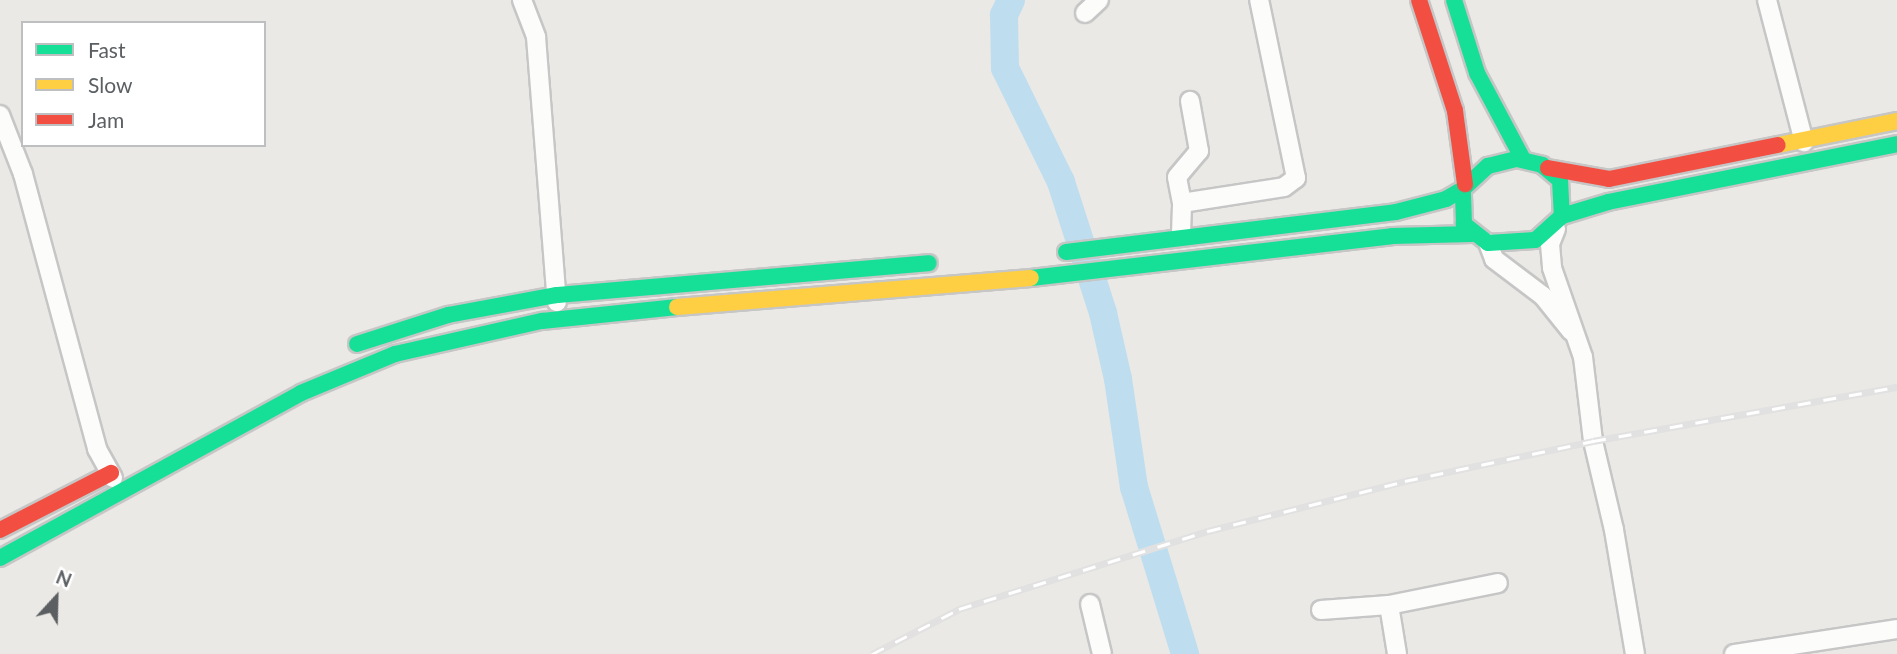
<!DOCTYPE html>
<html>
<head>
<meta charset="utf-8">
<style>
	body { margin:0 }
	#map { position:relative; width:1897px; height:654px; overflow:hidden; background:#eae9e5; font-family:Lato,sans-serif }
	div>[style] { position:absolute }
	.river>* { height:28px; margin:-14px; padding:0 14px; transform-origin:14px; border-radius:14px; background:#bedef0 }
	.roads { filter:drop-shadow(2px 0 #c6c6c6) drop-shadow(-2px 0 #c6c6c6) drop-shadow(0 2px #c6c6c6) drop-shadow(0 -2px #c6c6c6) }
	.street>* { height:18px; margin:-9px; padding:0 9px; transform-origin:9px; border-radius:9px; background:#fcfcfb }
	.fast>* { height:16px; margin:-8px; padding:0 8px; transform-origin:8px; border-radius:8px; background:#16e098 }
	.slow>* { height:16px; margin:-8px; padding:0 8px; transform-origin:8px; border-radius:8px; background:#ffcf43 }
	.jam>* { height:16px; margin:-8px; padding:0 8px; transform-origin:8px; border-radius:8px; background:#f24e42 }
	.rail>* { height:7px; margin-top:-3.5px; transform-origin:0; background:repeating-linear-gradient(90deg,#fff 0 13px,#e2e1e1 0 26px); box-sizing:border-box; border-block:2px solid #e2e1e1 }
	span { translate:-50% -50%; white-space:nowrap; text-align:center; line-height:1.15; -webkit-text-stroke:6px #fff; paint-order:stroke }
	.legend { position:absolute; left:21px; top:21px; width:245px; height:126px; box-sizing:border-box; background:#fff; border:2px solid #bdbfc0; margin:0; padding:9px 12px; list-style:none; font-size:21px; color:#5b5f62 }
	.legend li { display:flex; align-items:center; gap:14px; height:35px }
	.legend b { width:35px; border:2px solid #bdbfc0 }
	.north { position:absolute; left:21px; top:563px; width:70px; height:70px; -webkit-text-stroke:5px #fff; paint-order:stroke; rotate:22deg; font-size:19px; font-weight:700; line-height:28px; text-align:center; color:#5b5f62 }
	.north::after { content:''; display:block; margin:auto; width:24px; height:32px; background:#5b5f62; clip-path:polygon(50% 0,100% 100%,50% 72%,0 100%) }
</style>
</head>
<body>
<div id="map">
	<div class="river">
		<div style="left:1011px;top:0;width:17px;rotate:115deg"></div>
		<div style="left:1004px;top:15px;width:53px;rotate:88.9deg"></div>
		<div style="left:1005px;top:68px;width:127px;rotate:63.8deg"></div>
		<div style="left:1061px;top:182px;width:138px;rotate:72.2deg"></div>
		<div style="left:1103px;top:313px;width:68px;rotate:77.2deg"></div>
		<div style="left:1118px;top:379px;width:109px;rotate:81.6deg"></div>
		<div style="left:1134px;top:487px;width:175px;rotate:73deg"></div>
	</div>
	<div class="roads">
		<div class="street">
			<div style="left:522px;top:0;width:40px;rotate:69deg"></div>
			<div style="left:536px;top:37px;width:266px;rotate:85.5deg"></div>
			<div style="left:1767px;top:0;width:147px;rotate:75.4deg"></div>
			<div style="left:1085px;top:13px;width:19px;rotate:-43deg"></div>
			<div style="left:0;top:115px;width:63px;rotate:68.7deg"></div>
			<div style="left:23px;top:174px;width:285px;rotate:74.9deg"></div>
			<div style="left:97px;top:449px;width:33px;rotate:61deg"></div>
			<div style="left:1182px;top:203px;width:26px;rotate:-101deg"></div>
			<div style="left:1177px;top:177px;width:34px;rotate:-50deg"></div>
			<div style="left:1199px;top:151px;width:51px;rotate:-100.2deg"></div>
			<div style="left:1556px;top:229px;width:16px;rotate:112deg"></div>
			<div style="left:1550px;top:244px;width:24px;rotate:85deg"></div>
			<div style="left:1552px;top:268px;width:94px;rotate:70.8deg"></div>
			<div style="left:1583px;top:357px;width:85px;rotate:83.2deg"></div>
			<div style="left:1593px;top:441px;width:91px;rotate:76.7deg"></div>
			<div style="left:1614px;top:530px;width:126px;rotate:80.4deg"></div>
			<div style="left:1181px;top:234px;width:31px;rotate:-88deg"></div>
			<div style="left:1182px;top:203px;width:103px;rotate:-8.9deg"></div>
			<div style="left:1284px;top:187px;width:15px;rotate:-37deg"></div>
			<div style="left:1296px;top:178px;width:182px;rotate:-101.7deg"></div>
			<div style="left:1488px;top:243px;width:17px;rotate:69deg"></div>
			<div style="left:1494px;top:259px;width:61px;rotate:37.1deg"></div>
			<div style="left:1543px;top:296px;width:45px;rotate:51.3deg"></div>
			<div style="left:1090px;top:604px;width:51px;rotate:76.5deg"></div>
			<div style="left:1389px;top:605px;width:50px;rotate:80.7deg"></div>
			<div style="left:1321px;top:610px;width:68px;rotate:-4.2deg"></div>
			<div style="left:1389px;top:605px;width:111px;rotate:-11.4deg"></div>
			<div style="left:1734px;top:654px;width:165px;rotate:-8.7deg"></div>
		</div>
		<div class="fast">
			<div style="left:1454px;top:0;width:77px;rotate:72.5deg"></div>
			<div style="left:1477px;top:73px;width:98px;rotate:61.9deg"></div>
			<div style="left:1517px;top:159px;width:26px;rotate:13deg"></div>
			<div style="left:1542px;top:165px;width:23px;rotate:40deg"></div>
			<div style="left:1560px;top:180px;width:36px;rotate:87deg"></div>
			<div style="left:1562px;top:216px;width:36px;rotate:138deg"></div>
			<div style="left:1535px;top:240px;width:47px;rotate:176.3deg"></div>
			<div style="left:1488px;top:243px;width:31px;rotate:-142deg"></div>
			<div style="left:1464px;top:224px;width:35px;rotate:-92deg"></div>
			<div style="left:1463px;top:189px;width:34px;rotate:-43deg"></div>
			<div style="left:1488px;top:166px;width:30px;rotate:-14deg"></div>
			<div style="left:1562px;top:216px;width:48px;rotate:-16.9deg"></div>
			<div style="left:1608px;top:202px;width:295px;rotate:-11.3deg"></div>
			<div style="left:1066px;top:252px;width:332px;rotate:-6.9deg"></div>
			<div style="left:1396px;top:212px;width:52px;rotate:-14.6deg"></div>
			<div style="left:1446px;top:199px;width:20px;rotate:-30deg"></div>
			<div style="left:1031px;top:278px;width:363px;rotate:-6.6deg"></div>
			<div style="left:1392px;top:236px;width:80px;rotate:-1.4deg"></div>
			<div style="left:357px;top:344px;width:96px;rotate:-17.7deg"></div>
			<div style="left:448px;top:315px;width:111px;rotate:-10.4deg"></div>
			<div style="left:557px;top:295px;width:373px;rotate:-4.9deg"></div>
			<div style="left:0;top:558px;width:343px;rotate:-28.7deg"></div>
			<div style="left:301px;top:393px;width:102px;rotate:-22.5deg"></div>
			<div style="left:395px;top:354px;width:151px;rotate:-12.7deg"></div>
			<div style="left:542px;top:321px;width:136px;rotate:-5.9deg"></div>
		</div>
		<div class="slow">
			<div style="left:1778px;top:145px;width:121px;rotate:-11.4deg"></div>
			<div style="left:677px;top:307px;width:355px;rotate:-4.7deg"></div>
		</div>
		<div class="jam">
			<div style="left:1419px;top:0;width:117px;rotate:72deg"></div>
			<div style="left:1455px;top:111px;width:74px;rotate:82.2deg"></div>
			<div style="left:1548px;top:168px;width:62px;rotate:10.2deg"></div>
			<div style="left:1609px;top:179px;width:172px;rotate:-11.4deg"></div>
			<div style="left:0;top:530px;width:125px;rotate:-27.2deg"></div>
		</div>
	</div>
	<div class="rail">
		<div style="left:872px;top:654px;width:98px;rotate:-27.3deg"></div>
		<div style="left:959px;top:609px;width:261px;rotate:-17.4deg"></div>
		<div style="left:1208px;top:531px;width:203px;rotate:-14.2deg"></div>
		<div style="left:1405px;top:481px;width:192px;rotate:-12deg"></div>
		<div style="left:1593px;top:441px;width:309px;rotate:-10.1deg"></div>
	</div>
	<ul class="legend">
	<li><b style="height:9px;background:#16e098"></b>Fast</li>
	<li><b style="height:9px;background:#ffcf43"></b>Slow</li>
	<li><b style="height:9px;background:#f24e42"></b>Jam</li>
	</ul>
	<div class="north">N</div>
</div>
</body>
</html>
